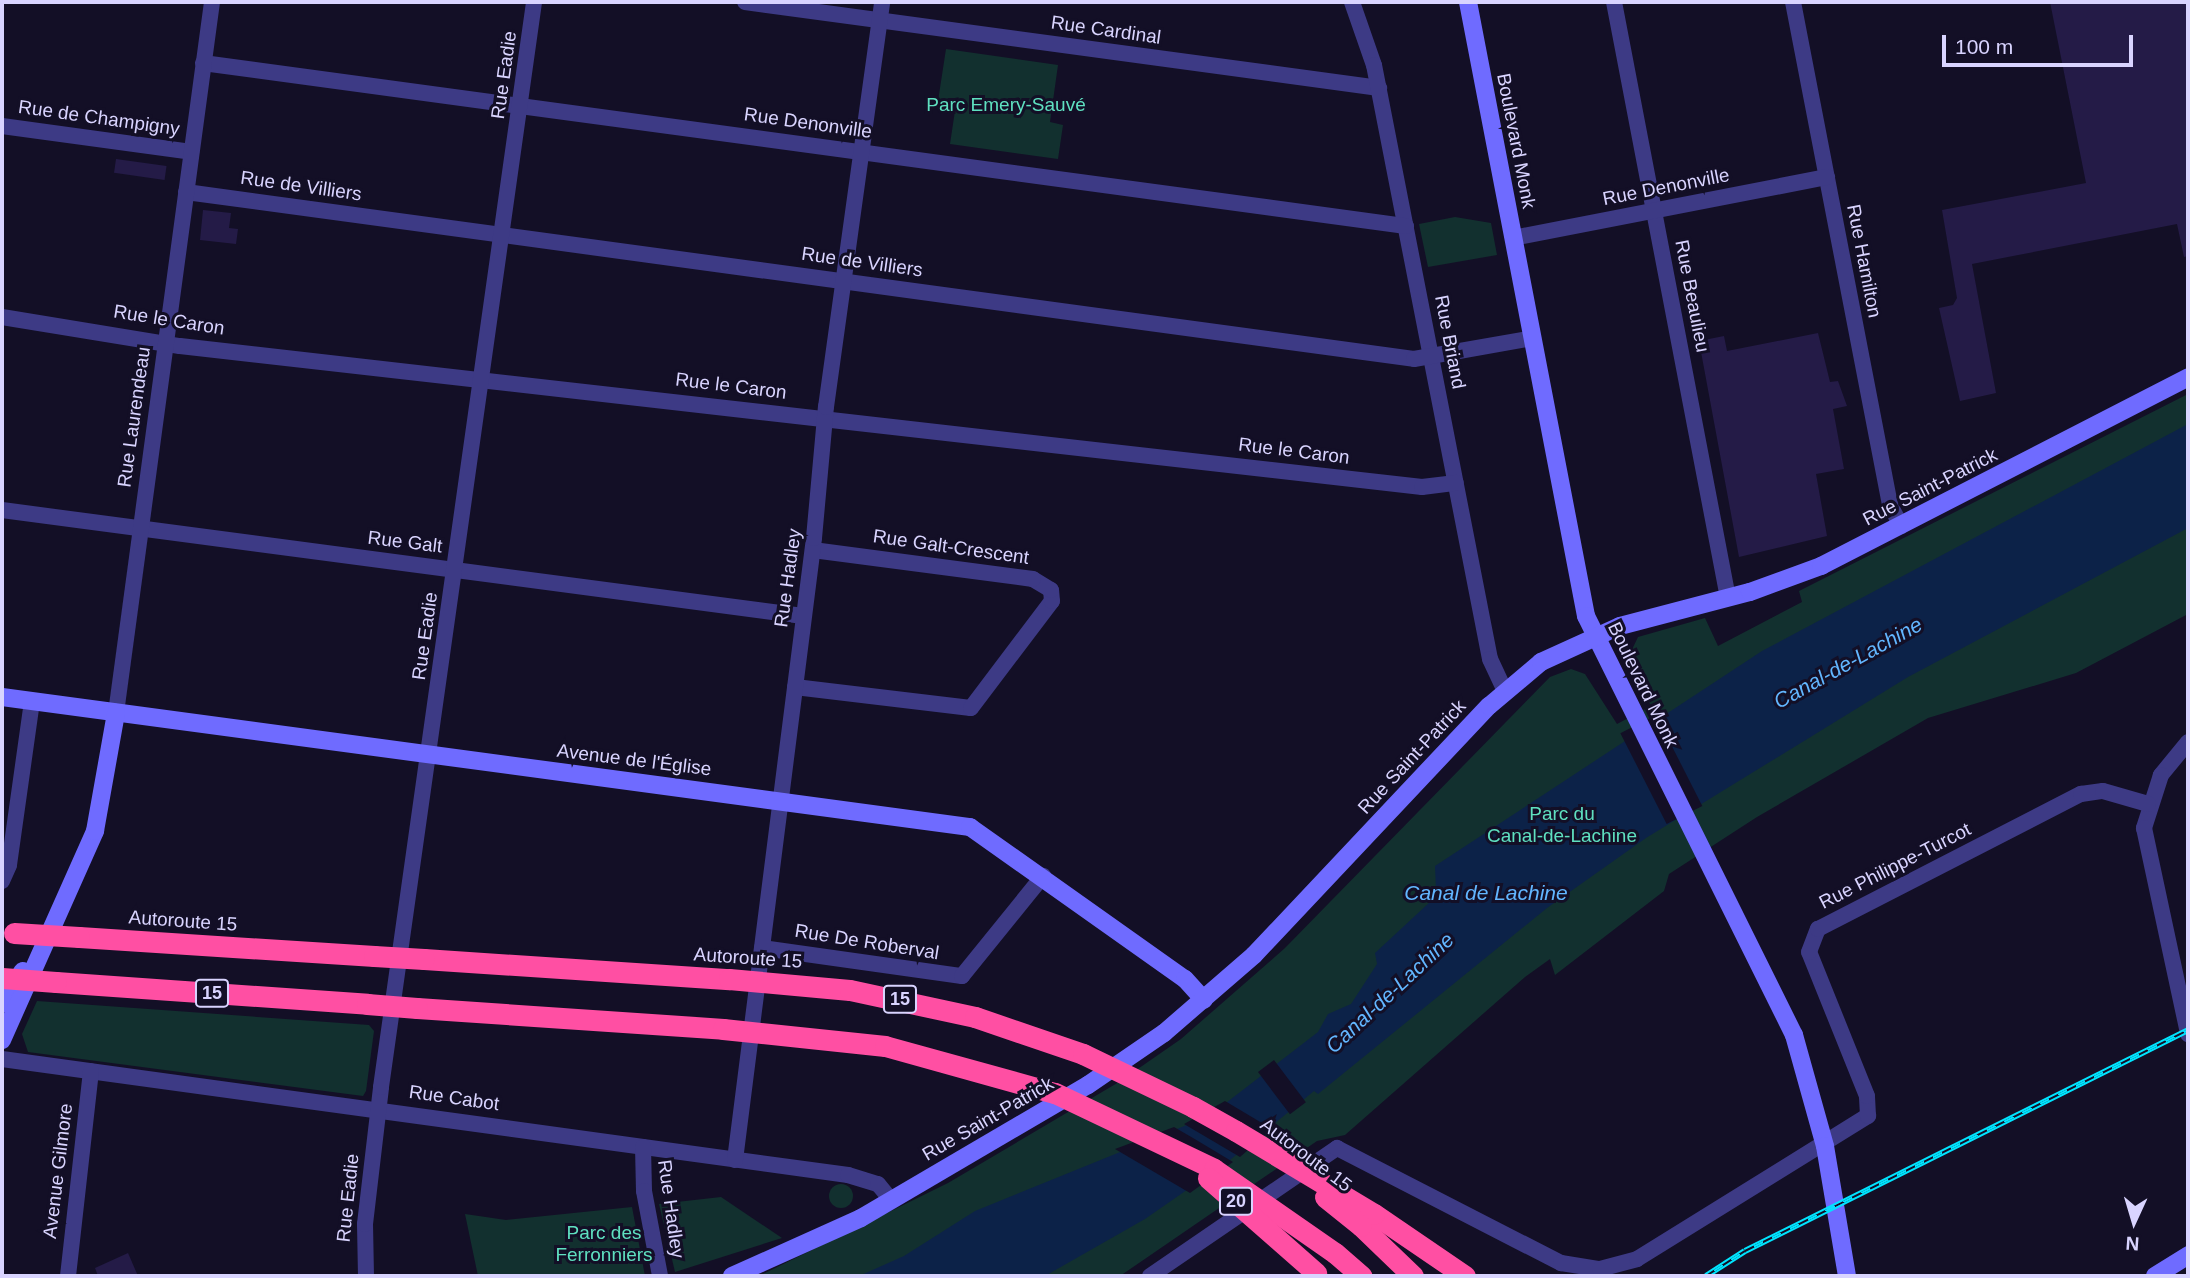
<!DOCTYPE html>
<html>
<head>
<meta charset="utf-8">
<style>
	body { margin:0 }
	#map { position:relative; width:2190px; height:1278px; overflow:hidden; background:#130f26; font-family:Helvetica,sans-serif }
	div>[style] { position:absolute }
	.green>* { inset:0; background:#12302f }
	.round { border-radius:50% }
	.water>* { inset:0; background:#0c2248 }
	.pier>* { inset:0; background:#130f26; transform-origin:0 0 }
	.building>* { inset:0; background:#241b47; transform-origin:0 0 }
	.street>* { height:16px; margin:-8px; padding:0 8px; transform-origin:8px; border-radius:8px; background:#3d3a85 }
	.secondary>* { height:18px; margin:-9px; padding:0 9px; transform-origin:9px; border-radius:9px; background:#6f6bff }
	.highway>* { height:21px; margin:-10.5px; padding:0 10.5px; transform-origin:10.5px; border-radius:10.5px; background:#ff4fa3 }
	.rail>* { height:6px; margin-top:-3px; transform-origin:0; background:repeating-linear-gradient(90deg,#130f26 0 10px,#00e5ff 0 20px); box-sizing:border-box; border-block:2px solid #00e5ff }
	.highway-bridge>* { height:21px; margin:-10.5px; padding:0 10.5px; transform-origin:10.5px; border-radius:10.5px; background:#ff4fa3 }
	span { translate:-50% -50%; white-space:nowrap; text-align:center; line-height:1.15; -webkit-text-stroke:6px #130f26; paint-order:stroke }
	.shield-label span { padding:2px 5px; background:#130f26; border:2px solid; border-radius:5px; -webkit-text-stroke-width:0 }
	.shield-label { font-size:18px; color:#d9d4ff; font-weight:700 }
	.street-label { font-size:19px; color:#d9d4ff }
	.park-label { font-size:19px; color:#5fe0c0 }
	.water-label { font-size:21px; color:#62b6ff; font-style:italic }
	.frame { position:absolute; inset:0; border:4px solid #d9d4ff; pointer-events:none }
	.north { position:absolute; left:2099px; top:1187px; width:70px; height:70px; -webkit-text-stroke:5px #130f26; paint-order:stroke; rotate:184deg; font-size:19px; font-weight:700; line-height:28px; text-align:center; color:#d9d4ff }
	.north::after { content:''; display:block; margin:auto; width:24px; height:32px; background:#d9d4ff; clip-path:polygon(50% 0,100% 100%,50% 72%,0 100%) }
	.scale { position:absolute; left:1942px; top:35px; width:191px; height:32px; box-sizing:border-box; border:4px solid #d9d4ff; border-top:0; padding-left:9px; font-size:21px; line-height:24px; white-space:nowrap; color:#d9d4ff; -webkit-text-stroke:5px #130f26; paint-order:stroke }
</style>
</head>
<body>
<div id="map">
	<div class="green">
		<div style="clip-path:polygon(946px 49px,1058px 65px,1050px 122px,1063px 125px,1058px 159px,950px 144px,956px 104px,938px 101px)"></div>
		<div style="clip-path:polygon(1455px 217px,1491px 223px,1497px 255px,1428px 267px,1419px 224px)"></div>
		<div style="clip-path:polygon(2188px 394px,2188px 614px,2076px 673px,1928px 718px,1757px 817px,1669px 874px,1664px 891px,1555px 975px,1550px 959px,1525px 977px,1345px 1135px,1317px 1141px,1120px 1276px,759px 1276px,948px 1183px,1119px 1082px,1181px 1039px,1285px 948px,1550px 677px,1571px 669px,1585px 674px,1617px 724px,1651px 706px,1628px 658px,1638px 637px,1705px 618px,1718px 646px,1802px 602px,1799px 591px)"></div>
		<div style="clip-path:polygon(37px 1001px,369px 1025px,374px 1031px,366px 1091px,363px 1096px,28px 1052px,22px 1034px)"></div>
		<div class="round" style="left:829px;top:1184px;width:24px;height:24px"></div>
		<div style="clip-path:polygon(721px 1197px,782px 1238px,675px 1272px,659px 1204px)"></div>
		<div style="clip-path:polygon(632px 1207px,645px 1276px,478px 1276px,465px 1214px,506px 1220px)"></div>
	</div>
	<div class="water">
		<div style="clip-path:polygon(2188px 424px,2188px 528px,1908px 677px,1646px 838px,1547px 908px,1318px 1094px,1314px 1091px,1230px 1160px,1145px 1219px,1045px 1276px,859px 1276px,904px 1256px,975px 1211px,1209px 1116px,1318px 1032px,1328px 1014px,1351px 1004px,1377px 964px,1375px 953px,1430px 902px,1436px 890px,1435px 866px,1762px 651px)"></div>
	</div>
	<div class="pier">
		<div style="left:1656px;top:715px;width:102px;height:40px;rotate:63deg"></div>
		<div style="left:1274px;top:1060px;width:53px;height:20px;rotate:53deg"></div>
		<div style="clip-path:polygon(1225px 1101px,1272px 1129px,1240px 1157px,1184px 1124px)"></div>
		<div style="clip-path:polygon(1174px 1127px,1193px 1138px,1233px 1162px,1190px 1193px,1115px 1149px)"></div>
	</div>
	<div class="building">
		<div style="clip-path:polygon(2050px 2px,2188px 2px,2188px 256px,2184px 257px,2177px 224px,1972px 264px,1996px 393px,1960px 401px,1939px 308px,1953px 305px,1957px 298px,1942px 210px,2086px 183px)"></div>
		<div style="left:116px;top:159px;width:51px;height:14px;rotate:8deg"></div>
		<div style="clip-path:polygon(203px 210px,231px 213px,229px 228px,238px 229px,236px 244px,200px 240px)"></div>
		<div style="clip-path:polygon(1818px 333px,1830px 382px,1838px 381px,1847px 406px,1833px 409px,1844px 469px,1816px 474px,1827px 536px,1739px 557px,1699px 341px,1724px 336px,1727px 351px)"></div>
		<div style="clip-path:polygon(128px 1253px,138px 1276px,98px 1276px,95px 1268px)"></div>
	</div>
	<div class="street">
		<div style="left:745px;top:2px;width:640px;rotate:7.72deg"></div>
		<div style="left:1352px;top:2px;width:67px;rotate:70.8deg"></div>
		<div style="left:1374px;top:65px;width:605px;rotate:78.95deg"></div>
		<div style="left:1490px;top:659px;width:35px;rotate:65deg"></div>
		<div style="left:1614px;top:2px;width:607px;rotate:79.17deg"></div>
		<div style="left:1793px;top:2px;width:512px;rotate:79.08deg"></div>
		<div style="left:1890px;top:505px;width:24px;rotate:62deg"></div>
		<div style="left:203px;top:63px;width:1214px;rotate:7.72deg"></div>
		<div style="left:2px;top:126px;width:191px;rotate:7.8deg"></div>
		<div style="left:186px;top:192px;width:1239px;rotate:7.74deg"></div>
		<div style="left:1414px;top:359px;width:121px;rotate:-10deg"></div>
		<div style="left:1513px;top:238px;width:320px;rotate:-11deg"></div>
		<div style="left:2px;top:317px;width:180px;rotate:9.3deg"></div>
		<div style="left:180px;top:346px;width:1250px;rotate:6.48deg"></div>
		<div style="left:1422px;top:487px;width:34px;rotate:-7deg"></div>
		<div style="left:2px;top:510px;width:808px;rotate:7.54deg"></div>
		<div style="left:795px;top:687px;width:177px;rotate:6.8deg"></div>
		<div style="left:971px;top:708px;width:134px;rotate:-52.9deg"></div>
		<div style="left:1052px;top:601px;width:11px;rotate:-95deg"></div>
		<div style="left:1051px;top:590px;width:21px;rotate:-149deg"></div>
		<div style="left:1033px;top:579px;width:222px;rotate:-172.5deg"></div>
		<div style="left:116px;top:713px;width:717px;rotate:-82.31deg"></div>
		<div style="left:2188px;top:742px;width:43px;rotate:129.3deg"></div>
		<div style="left:2161px;top:775px;width:56px;rotate:107.8deg"></div>
		<div style="left:2144px;top:828px;width:211px;rotate:77.9deg"></div>
		<div style="left:2px;top:881px;width:17px;rotate:-66deg"></div>
		<div style="left:9px;top:865px;width:166px;rotate:-82deg"></div>
		<div style="left:762px;top:948px;width:202px;rotate:8deg"></div>
		<div style="left:962px;top:976px;width:129px;rotate:-51deg"></div>
		<div style="left:2px;top:1059px;width:854px;rotate:7.81deg"></div>
		<div style="left:848px;top:1175px;width:31px;rotate:17deg"></div>
		<div style="left:878px;top:1184px;width:21px;rotate:51deg"></div>
		<div style="left:643px;top:1147px;width:44px;rotate:88.7deg"></div>
		<div style="left:644px;top:1191px;width:86px;rotate:79.3deg"></div>
		<div style="left:735px;top:1160px;width:627px;rotate:-82.76deg"></div>
		<div style="left:814px;top:538px;width:132px;rotate:-84.8deg"></div>
		<div style="left:826px;top:407px;width:409px;rotate:-82.1deg"></div>
		<div style="left:68px;top:1276px;width:206px;rotate:-83.6deg"></div>
		<div style="left:366px;top:1276px;width:52px;rotate:-91.1deg"></div>
		<div style="left:365px;top:1224px;width:138px;rotate:-83.3deg"></div>
		<div style="left:381px;top:1087px;width:1096px;rotate:-81.97deg"></div>
		<div style="left:1150px;top:1276px;width:227px;rotate:-34.4deg"></div>
		<div style="left:1337px;top:1148px;width:252px;rotate:27.2deg"></div>
		<div style="left:1561px;top:1263px;width:39px;rotate:9deg"></div>
		<div style="left:1600px;top:1269px;width:38px;rotate:-15deg"></div>
		<div style="left:1637px;top:1259px;width:272px;rotate:-31.8deg"></div>
		<div style="left:1868px;top:1116px;width:20px;rotate:-93deg"></div>
		<div style="left:1867px;top:1096px;width:155px;rotate:-111.9deg"></div>
		<div style="left:1809px;top:952px;width:25px;rotate:-69deg"></div>
		<div style="left:1818px;top:929px;width:296px;rotate:-27.2deg"></div>
		<div style="left:2081px;top:794px;width:22px;rotate:-8deg"></div>
		<div style="left:2103px;top:791px;width:47px;rotate:16.1deg"></div>
	</div>
	<div class="secondary">
		<div style="left:1468px;top:2px;width:625px;rotate:79.12deg"></div>
		<div style="left:1586px;top:616px;width:468px;rotate:63.6deg"></div>
		<div style="left:1794px;top:1035px;width:115px;rotate:74.4deg"></div>
		<div style="left:1825px;top:1146px;width:132px;rotate:80.4deg"></div>
		<div style="left:2px;top:697px;width:977px;rotate:7.65deg"></div>
		<div style="left:970px;top:827px;width:263px;rotate:35.3deg"></div>
		<div style="left:1185px;top:979px;width:28px;rotate:48deg"></div>
		<div style="left:2px;top:1004px;width:39px;rotate:-58deg"></div>
		<div style="left:2px;top:1040px;width:229px;rotate:-66deg"></div>
		<div style="left:95px;top:831px;width:120px;rotate:-79.9deg"></div>
		<div style="left:732px;top:1276px;width:141px;rotate:-24.2deg"></div>
		<div style="left:861px;top:1218px;width:263px;rotate:-30.4deg"></div>
		<div style="left:1088px;top:1085px;width:92px;rotate:-34.4deg"></div>
		<div style="left:1164px;top:1033px;width:119px;rotate:-40.9deg"></div>
		<div style="left:1254px;top:955px;width:342px;rotate:-46.7deg"></div>
		<div style="left:1489px;top:706px;width:68px;rotate:-40.2deg"></div>
		<div style="left:1541px;top:662px;width:87px;rotate:-24.5deg"></div>
		<div style="left:1620px;top:626px;width:134px;rotate:-14.7deg"></div>
		<div style="left:1750px;top:592px;width:76px;rotate:-20.1deg"></div>
		<div style="left:1821px;top:566px;width:413px;rotate:-27.2deg"></div>
		<div style="left:2155px;top:1276px;width:39px;rotate:-32deg"></div>
	</div>
	<div class="highway">
		<div style="left:79px;top:937px;width:296px;rotate:3.7deg"></div>
		<div style="left:424px;top:959px;width:306px;rotate:3.8deg"></div>
		<div style="left:56px;top:982px;width:312px;rotate:4deg"></div>
		<div style="left:417px;top:1008px;width:307px;rotate:3.9deg"></div>
		<div style="left:1193px;top:1107px;width:49px;rotate:29.2deg"></div>
		<div style="left:1374px;top:1214px;width:110px;rotate:34.3deg"></div>
		<div style="left:1361px;top:1226px;width:72px;rotate:43.9deg"></div>
		<div style="left:1335px;top:1253px;width:35px;rotate:41deg"></div>
	</div>
	<div class="rail">
		<div style="left:1706px;top:1276px;width:46px;rotate:-32.7deg"></div>
		<div style="left:1745px;top:1251px;width:495px;rotate:-26.5deg"></div>
	</div>
	<div class="highway-bridge">
		<div style="left:14px;top:933px;width:65px;rotate:3.5deg"></div>
		<div style="left:374px;top:956px;width:50px;rotate:3.4deg"></div>
		<div style="left:2px;top:978px;width:54px;rotate:4.2deg"></div>
		<div style="left:729px;top:979px;width:121px;rotate:5.2deg"></div>
		<div style="left:850px;top:990px;width:128px;rotate:12.2deg"></div>
		<div style="left:975px;top:1017px;width:114px;rotate:18.9deg"></div>
		<div style="left:1083px;top:1054px;width:122px;rotate:25.7deg"></div>
		<div style="left:367px;top:1004px;width:50px;rotate:4.6deg"></div>
		<div style="left:723px;top:1029px;width:163px;rotate:6deg"></div>
		<div style="left:885px;top:1046px;width:176px;rotate:15.5deg"></div>
		<div style="left:1055px;top:1093px;width:176px;rotate:25.5deg"></div>
		<div style="left:1214px;top:1169px;width:147px;rotate:34.8deg"></div>
		<div style="left:1236px;top:1131px;width:161px;rotate:31deg"></div>
		<div style="left:1208px;top:1178px;width:144px;rotate:41.3deg"></div>
		<div style="left:1325px;top:1197px;width:46px;rotate:38.9deg"></div>
	</div>
	<div class="shield-label">
		<span style="left:212px;top:993px">15</span>
		<span style="left:900px;top:999px">15</span>
		<span style="left:1236px;top:1201px">20</span>
	</div>
	<div class="street-label">
		<span style="left:1106px;top:30px;rotate:8deg">Rue Cardinal</span>
		<span style="left:504px;top:75px;rotate:-82deg">Rue Eadie</span>
		<span style="left:99px;top:118px;rotate:8deg">Rue de Champigny</span>
		<span style="left:808px;top:123px;rotate:8deg">Rue Denonville</span>
		<span style="left:1516px;top:141px;rotate:79deg">Boulevard Monk</span>
		<span style="left:301px;top:186px;rotate:8deg">Rue de Villiers</span>
		<span style="left:1666px;top:187px;rotate:-11deg">Rue Denonville</span>
		<span style="left:1864px;top:261px;rotate:79deg">Rue Hamilton</span>
		<span style="left:862px;top:262px;rotate:8deg">Rue de Villiers</span>
		<span style="left:1692px;top:296px;rotate:79deg">Rue Beaulieu</span>
		<span style="left:169px;top:320px;rotate:9deg">Rue le Caron</span>
		<span style="left:1450px;top:342px;rotate:79deg">Rue Briand</span>
		<span style="left:731px;top:386px;rotate:7deg">Rue le Caron</span>
		<span style="left:134px;top:417px;rotate:-82deg">Rue Laurendeau</span>
		<span style="left:1294px;top:451px;rotate:7deg">Rue le Caron</span>
		<span style="left:1930px;top:487px;rotate:-27deg">Rue Saint-Patrick</span>
		<span style="left:405px;top:542px;rotate:7deg">Rue Galt</span>
		<span style="left:951px;top:547px;rotate:8deg">Rue Galt-Crescent</span>
		<span style="left:788px;top:578px;rotate:-82deg">Rue Hadley</span>
		<span style="left:425px;top:636px;rotate:-82deg">Rue Eadie</span>
		<span style="left:1643px;top:685px;rotate:64deg">Boulevard Monk</span>
		<span style="left:1412px;top:757px;rotate:-47deg">Rue Saint-Patrick</span>
		<span style="left:634px;top:760px;rotate:7deg">Avenue de l'Église</span>
		<span style="left:1895px;top:866px;rotate:-27deg">Rue Philippe-Turcot</span>
		<span style="left:183px;top:921px;rotate:4deg">Autoroute 15</span>
		<span style="left:867px;top:942px;rotate:9deg">Rue De Roberval</span>
		<span style="left:748px;top:958px;rotate:4deg">Autoroute 15</span>
		<span style="left:454px;top:1098px;rotate:8deg">Rue Cabot</span>
		<span style="left:988px;top:1119px;rotate:-30deg">Rue Saint-Patrick</span>
		<span style="left:1306px;top:1155px;rotate:37deg">Autoroute 15</span>
		<span style="left:58px;top:1171px;rotate:-83deg">Avenue Gilmore</span>
		<span style="left:348px;top:1198px;rotate:-84deg">Rue Eadie</span>
		<span style="left:671px;top:1209px;rotate:82deg">Rue Hadley</span>
	</div>
	<div class="park-label">
		<span style="left:1006px;top:105px">Parc Emery-Sauvé</span>
		<span style="left:1562px;top:825px">Parc du<br>Canal-de-Lachine</span>
		<span style="left:604px;top:1244px">Parc des<br>Ferronniers</span>
	</div>
	<div class="water-label">
		<span style="left:1848px;top:663px;rotate:-29deg">Canal-de-Lachine</span>
		<span style="left:1486px;top:893px">Canal de Lachine</span>
		<span style="left:1390px;top:993px;rotate:-43deg">Canal-de-Lachine</span>
	</div>
	<div class="frame"></div>
	<div class="north">N</div>
	<div class="scale">100 m</div>
</div>
</body>
</html>
